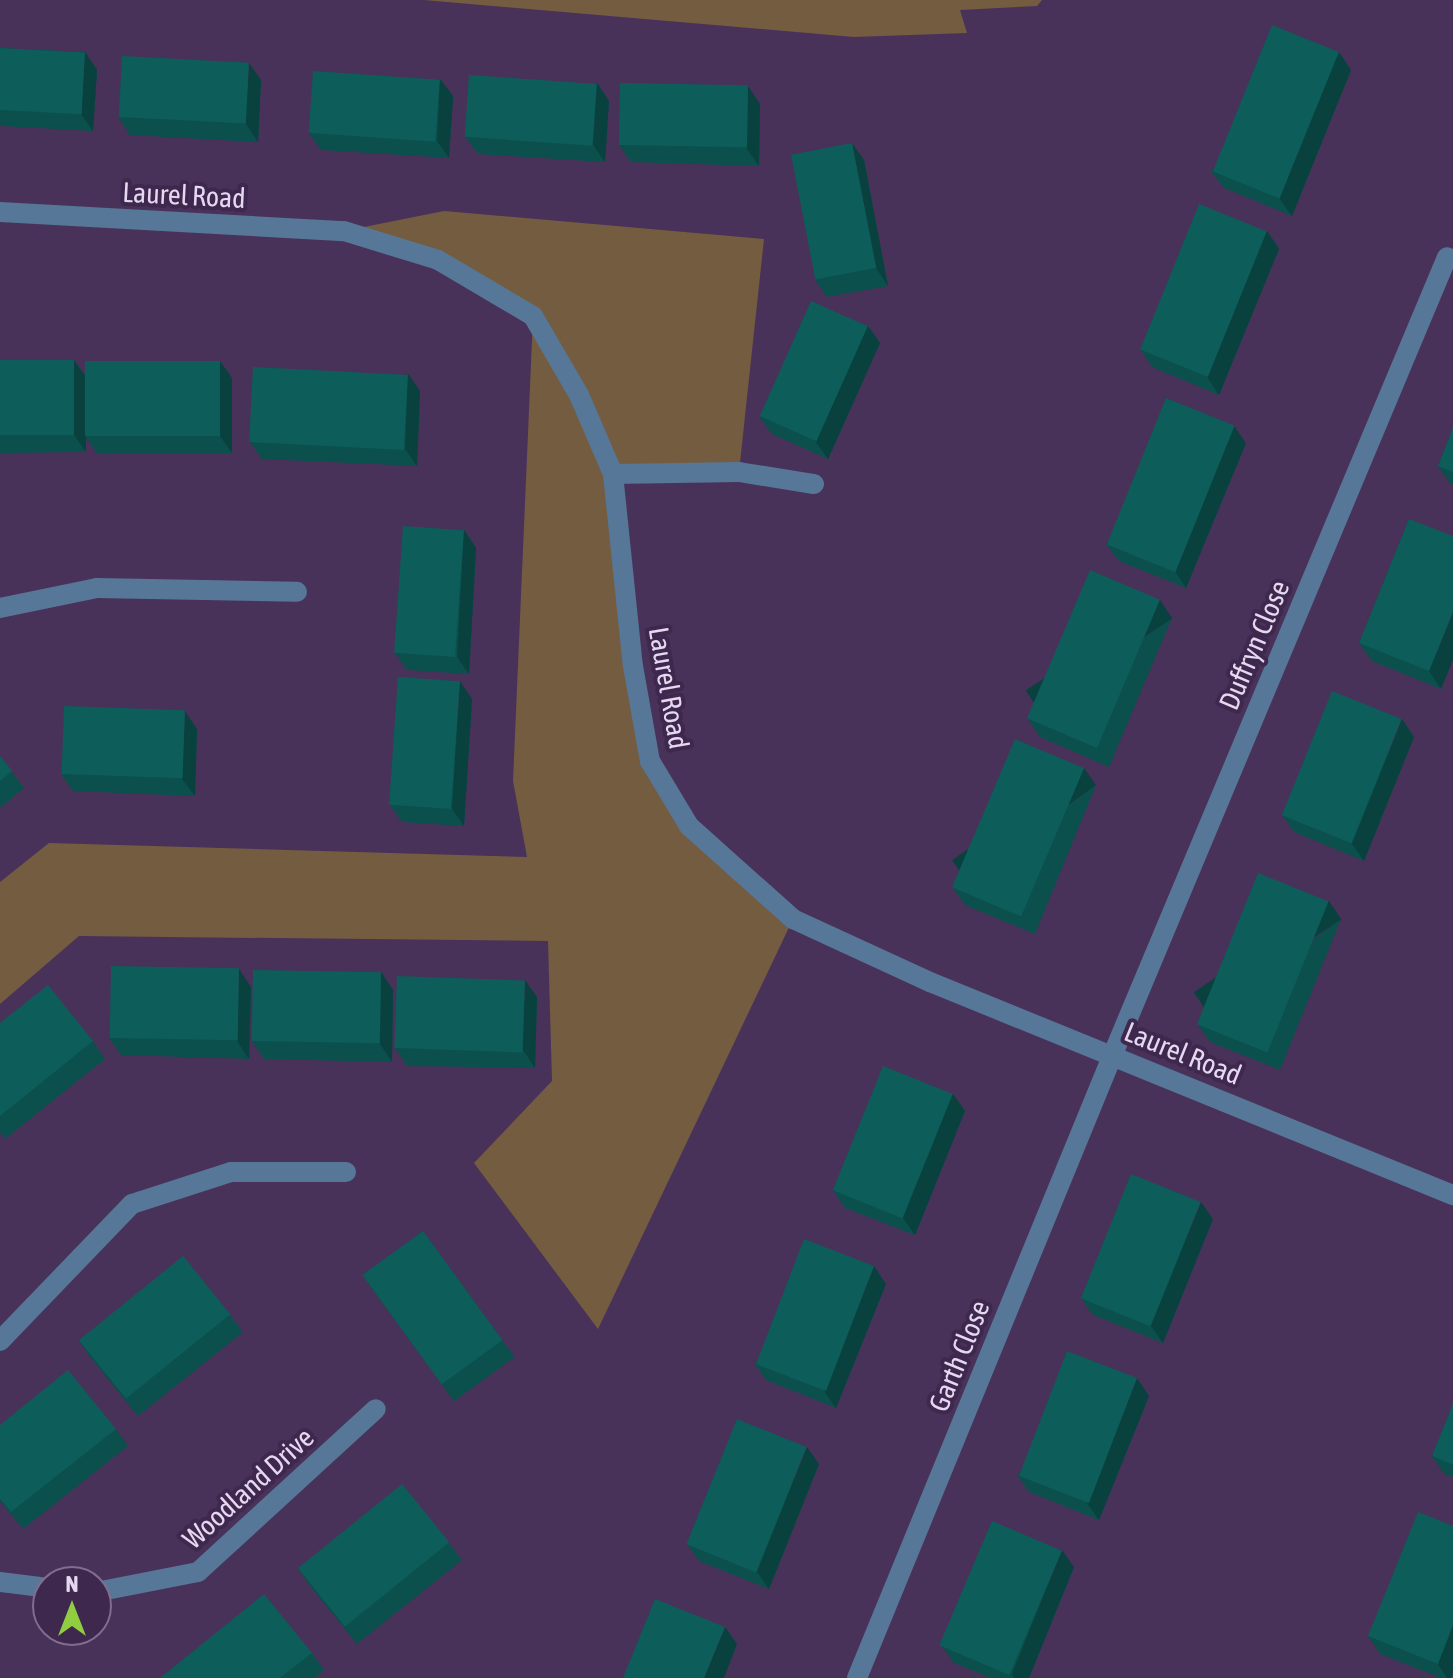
<!DOCTYPE html>
<html>
<head>
<meta charset="utf-8">
<style>
	body { margin:0 }
	#map { position:relative; width:1453px; height:1678px; overflow:hidden; background:#493259; font-family:"Asap Condensed",sans-serif }
	div>[style] { position:absolute }
	.green>* { inset:0; background:#745c40 }
	.minor>* { height:20px; margin:-10px; padding:0 10px; transform-origin:10px; border-radius:10px; background:#577798 }
	.wall>* { inset:0; background:#0b504d; transform-origin:0 0 }
	.shaded-wall>* { inset:0; background:#09413f; transform-origin:0 0 }
	.building>* { inset:0; background:#0d5d5a; transform-origin:0 0 }
	span { translate:-50% -50%; white-space:nowrap; text-align:center; line-height:1.15; -webkit-text-stroke:8px #3e284e; paint-order:stroke }
	.street-label { font-size:28px; color:#e5d8f0 }
	.north { position:absolute; left:32px; top:1566px; width:80px; height:80px; box-sizing:border-box; background:#3e284e; border:2px solid #816e8f; border-radius:50%; rotate:0deg; font-size:22px; font-weight:700; line-height:32px; text-align:center; color:#e5d8f0 }
	.north::after { content:''; display:block; margin:auto; width:28px; height:36px; background:#90cd41; clip-path:polygon(50% 0,100% 100%,50% 72%,0 100%) }
</style>
</head>
<body>
<div id="map">
	<div class="green">
		<div style="clip-path:polygon(424px 0,1042px 0,1037px 6px,960px 10px,967px 33px,854px 37px)"></div>
		<div style="clip-path:polygon(444px 211px,764px 239px,739px 472px,613px 474px,651px 761px,689px 826px,793px 919px,598px 1329px,474px 1163px,552px 1081px,548px 941px,79px 936px,0 1004px,0 882px,49px 843px,527px 857px,513px 781px,533px 317px,438px 260px,344px 231px)"></div>
	</div>
	<div class="minor">
		<div style="left:0;top:212px;width:345px;rotate:3.2deg"></div>
		<div style="left:344px;top:231px;width:98px;rotate:17.1deg"></div>
		<div style="left:438px;top:260px;width:110px;rotate:30.5deg"></div>
		<div style="left:533px;top:316px;width:91px;rotate:59.8deg"></div>
		<div style="left:579px;top:395px;width:86px;rotate:66.7deg"></div>
		<div style="left:613px;top:474px;width:193px;rotate:84.1deg"></div>
		<div style="left:633px;top:666px;width:97px;rotate:79.9deg"></div>
		<div style="left:650px;top:761px;width:76px;rotate:59deg"></div>
		<div style="left:689px;top:826px;width:140px;rotate:41.8deg"></div>
		<div style="left:793px;top:919px;width:151px;rotate:24.7deg"></div>
		<div style="left:930px;top:982px;width:565px;rotate:22.16deg"></div>
		<div style="left:613px;top:474px;width:126px;rotate:-0.9deg"></div>
		<div style="left:739px;top:472px;width:76px;rotate:9.1deg"></div>
		<div style="left:0;top:608px;width:99px;rotate:-11.7deg"></div>
		<div style="left:97px;top:588px;width:200px;rotate:1.1deg"></div>
		<div style="left:0;top:1341px;width:190px;rotate:-46.1deg"></div>
		<div style="left:132px;top:1204px;width:104px;rotate:-17.9deg"></div>
		<div style="left:231px;top:1172px;width:115px"></div>
		<div style="left:0;top:1582px;width:48px;rotate:7.1deg"></div>
		<div style="left:96px;top:1592px;width:104px;rotate:-11.1deg"></div>
		<div style="left:198px;top:1572px;width:241px;rotate:-42.5deg"></div>
		<div style="left:857px;top:1678px;width:674px;rotate:-67.69deg"></div>
		<div style="left:1113px;top:1054px;width:864px;rotate:-67.26deg"></div>
	</div>
	<div class="wall">
		<div style="clip-path:polygon(0 48px,85px 52px,97px 70px,93px 131px,0 126px)"></div>
		<div style="clip-path:polygon(1339px 52px,1351px 70px,1292px 216px,1224px 188px,1211px 171px)"></div>
		<div style="clip-path:polygon(440px 79px,453px 96px,449px 158px,321px 150px,309px 133px)"></div>
		<div style="clip-path:polygon(261px 80px,258px 142px,130px 135px,118px 117px)"></div>
		<div style="clip-path:polygon(597px 83px,609px 101px,605px 162px,478px 154px,465px 137px)"></div>
		<div style="clip-path:polygon(760px 104px,759px 166px,631px 162px,619px 145px)"></div>
		<div style="clip-path:polygon(864px 160px,888px 286px,827px 297px,815px 280px)"></div>
		<div style="clip-path:polygon(1267px 231px,1279px 249px,1219px 395px,1152px 367px,1140px 349px)"></div>
		<div style="clip-path:polygon(868px 326px,880px 343px,828px 459px,772px 434px,759px 416px)"></div>
		<div style="clip-path:polygon(0 360px,74px 360px,85px 375px,232px 378px,232px 453px,97px 453px,86px 438px,86px 452px,0 453px)"></div>
		<div style="clip-path:polygon(408px 374px,420px 391px,417px 466px,262px 459px,250px 442px)"></div>
		<div style="clip-path:polygon(1453px 428px,1453px 484px,1450px 483px,1438px 466px)"></div>
		<div style="clip-path:polygon(1246px 443px,1186px 588px,1119px 561px,1106px 544px)"></div>
		<div style="clip-path:polygon(1409px 519px,1441px 689px,1372px 661px,1359px 643px)"></div>
		<div style="clip-path:polygon(464px 530px,476px 548px,469px 674px,407px 670px,395px 653px)"></div>
		<div style="clip-path:polygon(1172px 618px,1109px 767px,1040px 737px,1028px 719px)"></div>
		<div style="clip-path:polygon(472px 699px,464px 826px,402px 822px,390px 805px)"></div>
		<div style="clip-path:polygon(197px 729px,195px 796px,73px 791px,61px 774px)"></div>
		<div style="clip-path:polygon(1414px 737px,1364px 861px,1294px 832px,1282px 815px)"></div>
		<div style="clip-path:polygon(0 756px,24px 788px,0 808px)"></div>
		<div style="clip-path:polygon(1096px 785px,1035px 934px,965px 905px,953px 888px)"></div>
		<div style="clip-path:polygon(1341px 919px,1280px 1070px,1210px 1042px,1198px 1025px)"></div>
		<div style="clip-path:polygon(381px 972px,393px 990px,392px 1062px,264px 1059px,252px 1041px)"></div>
		<div style="clip-path:polygon(251px 987px,249px 1059px,121px 1055px,109px 1038px)"></div>
		<div style="clip-path:polygon(537px 997px,535px 1068px,407px 1066px,395px 1048px)"></div>
		<div style="clip-path:polygon(0 1023px,93px 1041px,105px 1059px,5px 1139px,0 1132px)"></div>
		<div style="clip-path:polygon(953px 1094px,965px 1111px,915px 1235px,845px 1208px,833px 1190px)"></div>
		<div style="clip-path:polygon(1213px 1219px,1163px 1343px,1093px 1315px,1081px 1298px)"></div>
		<div style="left:423px;top:1231px;width:156px;height:75px;rotate:54deg"></div>
		<div style="clip-path:polygon(886px 1284px,836px 1408px,766px 1380px,754px 1363px)"></div>
		<div style="clip-path:polygon(230px 1315px,243px 1332px,138px 1416px,90px 1357px,78px 1339px)"></div>
		<div style="clip-path:polygon(1149px 1396px,1099px 1520px,1029px 1492px,1017px 1475px)"></div>
		<div style="clip-path:polygon(1453px 1404px,1453px 1477px,1444px 1474px,1432px 1456px)"></div>
		<div style="clip-path:polygon(0 1425px,116px 1429px,128px 1446px,23px 1529px,0 1501px)"></div>
		<div style="clip-path:polygon(819px 1464px,769px 1589px,699px 1561px,687px 1544px)"></div>
		<div style="clip-path:polygon(1453px 1526px,1453px 1673px,1451px 1678px,1441px 1678px,1380px 1654px,1368px 1636px)"></div>
		<div style="clip-path:polygon(449px 1543px,462px 1560px,357px 1644px,310px 1586px,298px 1568px)"></div>
		<div style="clip-path:polygon(1074px 1567px,1029px 1678px,991px 1678px,954px 1663px,942px 1646px)"></div>
		<div style="clip-path:polygon(312px 1653px,324px 1670px,314px 1678px,160px 1678px)"></div>
	</div>
	<div class="shaded-wall">
		<div style="clip-path:polygon(85px 52px,97px 70px,93px 131px,81px 114px)"></div>
		<div style="clip-path:polygon(1339px 52px,1351px 70px,1292px 216px,1279px 198px)"></div>
		<div style="clip-path:polygon(249px 63px,261px 80px,258px 142px,246px 124px)"></div>
		<div style="clip-path:polygon(440px 79px,453px 96px,449px 158px,437px 141px)"></div>
		<div style="clip-path:polygon(597px 83px,609px 101px,605px 162px,593px 145px)"></div>
		<div style="clip-path:polygon(748px 86px,760px 104px,759px 166px,747px 149px)"></div>
		<div style="clip-path:polygon(852px 143px,864px 160px,888px 286px,876px 268px)"></div>
		<div style="clip-path:polygon(1267px 231px,1279px 249px,1219px 395px,1207px 377px)"></div>
		<div style="clip-path:polygon(868px 326px,880px 343px,828px 459px,816px 442px)"></div>
		<div style="clip-path:polygon(74px 360px,86px 377px,86px 452px,74px 435px)"></div>
		<div style="clip-path:polygon(220px 361px,232px 378px,232px 453px,220px 436px)"></div>
		<div style="clip-path:polygon(408px 374px,420px 391px,417px 466px,405px 449px)"></div>
		<div style="clip-path:polygon(1234px 426px,1246px 443px,1186px 588px,1174px 570px)"></div>
		<div style="clip-path:polygon(464px 530px,476px 548px,469px 674px,457px 657px)"></div>
		<div style="left:1160px;top:600px;width:22px;height:162px;rotate:56deg"></div>
		<div style="clip-path:polygon(1453px 612px,1453px 660px,1441px 689px,1429px 671px)"></div>
		<div style="clip-path:polygon(460px 681px,472px 699px,464px 826px,452px 809px)"></div>
		<div style="clip-path:polygon(185px 711px,197px 729px,195px 796px,182px 779px)"></div>
		<div style="clip-path:polygon(1402px 719px,1414px 737px,1364px 861px,1352px 844px)"></div>
		<div style="left:1084px;top:768px;width:21px;height:161px;rotate:55deg"></div>
		<div style="left:1329px;top:901px;width:22px;height:163px;rotate:56deg"></div>
		<div style="clip-path:polygon(239px 969px,251px 987px,249px 1059px,237px 1041px)"></div>
		<div style="clip-path:polygon(381px 972px,393px 990px,392px 1062px,380px 1044px)"></div>
		<div style="clip-path:polygon(525px 980px,537px 997px,535px 1068px,523px 1050px)"></div>
		<div style="clip-path:polygon(953px 1094px,965px 1111px,915px 1235px,903px 1218px)"></div>
		<div style="clip-path:polygon(1201px 1202px,1213px 1219px,1163px 1343px,1151px 1326px)"></div>
		<div style="clip-path:polygon(874px 1266px,886px 1284px,836px 1408px,824px 1391px)"></div>
		<div style="clip-path:polygon(1137px 1378px,1149px 1396px,1099px 1520px,1087px 1503px)"></div>
		<div style="clip-path:polygon(807px 1447px,819px 1464px,769px 1589px,757px 1572px)"></div>
		<div style="clip-path:polygon(1062px 1550px,1074px 1567px,1029px 1678px,1014px 1678px,1012px 1674px)"></div>
		<div style="clip-path:polygon(1453px 1625px,1453px 1673px,1451px 1678px,1447px 1678px,1438px 1664px)"></div>
		<div style="clip-path:polygon(725px 1627px,737px 1644px,724px 1678px,704px 1678px)"></div>
	</div>
	<div class="building">
		<div style="left:1272px;top:25px;width:72px;height:158px;rotate:22deg"></div>
		<div style="left:0;top:48px;width:85px;height:62px;rotate:3deg"></div>
		<div style="left:122px;top:56px;width:127px;height:61px;rotate:3deg"></div>
		<div style="left:313px;top:71px;width:127px;height:62px;rotate:4deg"></div>
		<div style="left:469px;top:75px;width:128px;height:62px;rotate:4deg"></div>
		<div style="left:620px;top:83px;width:128px;height:62px;rotate:1deg"></div>
		<div style="left:852px;top:143px;width:127px;height:62px;rotate:79deg"></div>
		<div style="left:1199px;top:204px;width:73px;height:157px;rotate:22deg"></div>
		<div style="left:811px;top:301px;width:62px;height:126px;rotate:24deg"></div>
		<div style="left:0;top:360px;width:74px;height:75px"></div>
		<div style="left:85px;top:361px;width:135px;height:75px"></div>
		<div style="left:253px;top:367px;width:155px;height:75px;rotate:3deg"></div>
		<div style="left:1166px;top:398px;width:74px;height:158px;rotate:22deg"></div>
		<div style="clip-path:polygon(1453px 428px,1453px 472px,1438px 466px)"></div>
		<div style="clip-path:polygon(1409px 519px,1453px 536px,1453px 612px,1429px 671px,1359px 643px)"></div>
		<div style="left:403px;top:526px;width:61px;height:127px;rotate:4deg"></div>
		<div style="left:1090px;top:570px;width:76px;height:161px;rotate:23deg"></div>
		<div style="left:398px;top:677px;width:62px;height:128px;rotate:4deg"></div>
		<div style="left:1332px;top:691px;width:75px;height:134px;rotate:22deg"></div>
		<div style="left:64px;top:706px;width:121px;height:68px;rotate:2deg"></div>
		<div style="left:1015px;top:739px;width:75px;height:161px;rotate:23deg"></div>
		<div style="clip-path:polygon(0 756px,12px 771px,0 781px)"></div>
		<div style="left:1258px;top:873px;width:76px;height:163px;rotate:22deg"></div>
		<div style="left:111px;top:966px;width:128px;height:72px;rotate:1deg"></div>
		<div style="left:253px;top:970px;width:128px;height:71px;rotate:1deg"></div>
		<div style="left:397px;top:976px;width:128px;height:72px;rotate:2deg"></div>
		<div style="clip-path:polygon(48px 985px,93px 1041px,0 1116px,0 1023px)"></div>
		<div style="left:883px;top:1066px;width:75px;height:134px;rotate:22deg"></div>
		<div style="left:1131px;top:1174px;width:75px;height:134px;rotate:22deg"></div>
		<div style="left:423px;top:1231px;width:135px;height:75px;rotate:54deg"></div>
		<div style="left:804px;top:1239px;width:75px;height:134px;rotate:21deg"></div>
		<div style="left:183px;top:1256px;width:75px;height:134px;rotate:51deg"></div>
		<div style="left:1067px;top:1351px;width:75px;height:134px;rotate:21deg"></div>
		<div style="clip-path:polygon(68px 1370px,116px 1429px,11px 1512px,0 1499px,0 1425px)"></div>
		<div style="clip-path:polygon(1453px 1404px,1453px 1465px,1432px 1456px)"></div>
		<div style="left:737px;top:1419px;width:75px;height:135px;rotate:22deg"></div>
		<div style="left:402px;top:1484px;width:75px;height:134px;rotate:51deg"></div>
		<div style="clip-path:polygon(1418px 1512px,1453px 1526px,1453px 1625px,1438px 1664px,1368px 1636px)"></div>
		<div style="left:992px;top:1521px;width:76px;height:135px;rotate:23deg"></div>
		<div style="clip-path:polygon(264px 1594px,312px 1653px,280px 1678px,160px 1678px)"></div>
		<div style="clip-path:polygon(655px 1599px,725px 1627px,704px 1678px,623px 1678px)"></div>
	</div>
	<div class="street-label">
		<span style="left:184px;top:195px;rotate:3deg">Laurel Road</span>
		<span style="left:1254px;top:645px;rotate:-67deg">Duffryn Close</span>
		<span style="left:669px;top:688px;rotate:80deg">Laurel Road</span>
		<span style="left:1183px;top:1053px;rotate:22deg">Laurel Road</span>
		<span style="left:959px;top:1356px;rotate:-68deg">Garth Close</span>
		<span style="left:248px;top:1488px;rotate:-42deg">Woodland Drive</span>
	</div>
	<div class="north">N</div>
</div>
</body>
</html>
